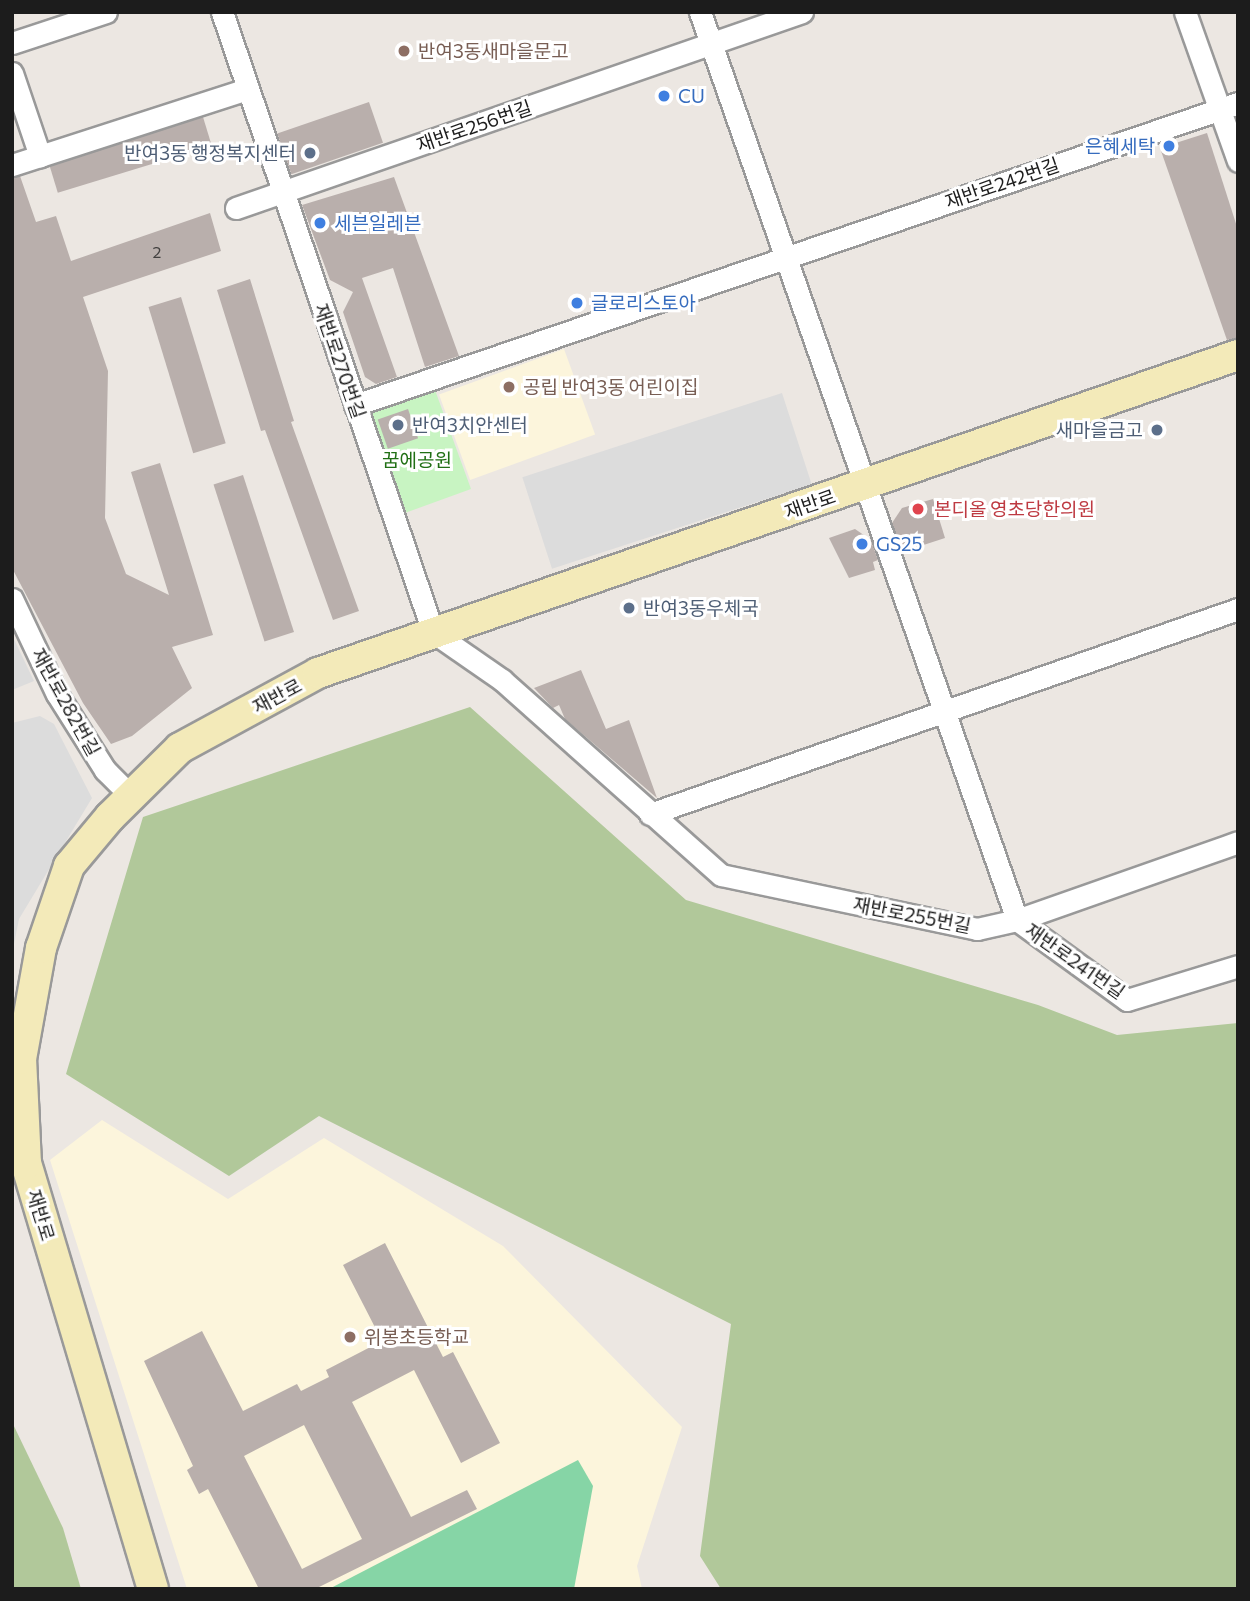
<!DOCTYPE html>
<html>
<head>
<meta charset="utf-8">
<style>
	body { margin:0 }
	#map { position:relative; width:1250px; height:1601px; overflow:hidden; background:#ece7e2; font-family:Commissioner,"Noto Sans KR",sans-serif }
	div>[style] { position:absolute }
	.education>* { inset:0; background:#fcf5dc; transform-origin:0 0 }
	.forest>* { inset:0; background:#b1c89a }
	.park>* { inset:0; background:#c8f4c2; transform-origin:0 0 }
	.pitch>* { inset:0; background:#86d5a6 }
	.parking>* { inset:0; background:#dcdcdc; transform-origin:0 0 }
	.building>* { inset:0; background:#b9afac; transform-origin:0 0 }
	.roads { filter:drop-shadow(2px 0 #999) drop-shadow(-2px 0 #999) drop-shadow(0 2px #999) drop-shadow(0 -2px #999) }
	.minor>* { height:21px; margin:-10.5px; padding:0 10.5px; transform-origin:10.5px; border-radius:10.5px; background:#fff }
	.secondary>* { height:30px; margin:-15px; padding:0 15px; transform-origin:15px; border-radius:15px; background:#f3eab9 }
	.dots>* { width:19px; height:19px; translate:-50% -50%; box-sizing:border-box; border:4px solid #fff; border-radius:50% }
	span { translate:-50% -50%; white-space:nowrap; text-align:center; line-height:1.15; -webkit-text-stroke:6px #fff; paint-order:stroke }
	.number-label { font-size:16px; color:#434140 }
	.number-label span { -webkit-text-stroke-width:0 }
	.education-label { font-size:19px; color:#785e54 }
	.left { translate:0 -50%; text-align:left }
	.shop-label { font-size:19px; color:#366cbe }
	.right { translate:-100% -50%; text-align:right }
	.street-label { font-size:19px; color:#1c1c1c }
	.service-label { font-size:19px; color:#4e5e75 }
	.park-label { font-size:19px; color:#206f14 }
	.health-label { font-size:19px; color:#be3a42 }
	.frame { position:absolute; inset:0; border:14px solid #1c1c1c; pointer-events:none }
</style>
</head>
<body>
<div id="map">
	<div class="education">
		<div style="left:564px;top:349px;width:91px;height:133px;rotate:70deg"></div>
		<div style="clip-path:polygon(102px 1120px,228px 1199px,324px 1138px,503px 1246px,682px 1427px,637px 1566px,642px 1589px,187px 1589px,50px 1160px)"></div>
	</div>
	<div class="forest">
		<div style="clip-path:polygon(470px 707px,686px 900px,1038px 1005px,1117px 1035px,1238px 1023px,1238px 1589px,721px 1589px,700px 1556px,731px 1324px,319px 1116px,229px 1176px,66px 1074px,143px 817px)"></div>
		<div style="clip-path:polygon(12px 1422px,63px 1528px,81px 1589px,12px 1589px)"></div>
	</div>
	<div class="park">
		<div style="left:431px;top:379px;width:117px;height:80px;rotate:70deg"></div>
	</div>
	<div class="pitch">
		<div style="clip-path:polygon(578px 1460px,593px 1486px,574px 1589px,329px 1589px)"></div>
	</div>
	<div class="parking">
		<div style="left:782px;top:393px;width:96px;height:273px;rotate:72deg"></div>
		<div style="clip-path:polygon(12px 635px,34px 681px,12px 690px)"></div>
		<div style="clip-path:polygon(40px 716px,54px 724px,92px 798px,19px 919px,12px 954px,12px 723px)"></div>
	</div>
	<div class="building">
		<div style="left:369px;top:102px;width:43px;height:97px;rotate:71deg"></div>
		<div style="left:203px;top:117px;width:30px;height:161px;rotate:73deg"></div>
		<div style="clip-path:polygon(1207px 133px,1238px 230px,1238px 338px,1227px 340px,1160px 148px)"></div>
		<div style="clip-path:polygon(20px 176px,36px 222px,56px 216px,71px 261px,210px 213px,221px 251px,83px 297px,108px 371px,105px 518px,126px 574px,169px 595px,131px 472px,160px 463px,213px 635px,172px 647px,192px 688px,132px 736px,111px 744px,83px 703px,12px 568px,12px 178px)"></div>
		<div style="clip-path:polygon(394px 177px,459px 356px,425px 367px,393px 268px,362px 278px,397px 377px,376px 384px,365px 377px,343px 312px,353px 292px,330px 280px,302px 205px)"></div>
		<div style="clip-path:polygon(250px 279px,294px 421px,291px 422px,359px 611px,333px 620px,265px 430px,261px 431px,217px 290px)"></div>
		<div style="left:181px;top:297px;width:153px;height:34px;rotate:73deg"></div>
		<div style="left:408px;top:409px;width:31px;height:32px;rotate:71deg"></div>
		<div style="left:243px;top:475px;width:165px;height:31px;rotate:72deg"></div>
		<div style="clip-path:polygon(933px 499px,945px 538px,902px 552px,892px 523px,902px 508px)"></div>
		<div style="clip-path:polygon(855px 529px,871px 540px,878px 560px,873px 562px,875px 570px,849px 578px,829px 538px)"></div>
		<div style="clip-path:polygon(581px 670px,606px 729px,629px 720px,657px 798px,565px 719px,559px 705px,553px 708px,534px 688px)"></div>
		<div style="clip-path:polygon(evenodd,385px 1243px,443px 1357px,453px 1352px,500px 1443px,461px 1463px,414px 1370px,352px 1402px,411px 1517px,467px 1490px,477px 1509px,315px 1589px,259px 1589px,208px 1489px,199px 1494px,187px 1470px,193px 1466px,144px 1361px,202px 1331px,243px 1411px,297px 1384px,301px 1391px,329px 1377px,326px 1370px,382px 1341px,343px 1265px,385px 1243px,304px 1425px,362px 1539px,302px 1569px,244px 1456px,304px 1425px)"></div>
	</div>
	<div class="roads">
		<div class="minor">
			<div style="left:222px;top:12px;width:655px;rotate:71.21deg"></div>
			<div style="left:433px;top:632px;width:84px;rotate:34.8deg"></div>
			<div style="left:502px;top:680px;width:293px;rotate:41.7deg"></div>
			<div style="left:721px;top:875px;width:262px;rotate:11.9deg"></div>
			<div style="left:977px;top:929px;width:41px;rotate:-12.7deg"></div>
			<div style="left:1017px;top:920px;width:234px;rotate:-19.4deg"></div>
			<div style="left:700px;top:12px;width:962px;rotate:70.75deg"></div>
			<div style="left:1185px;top:12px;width:158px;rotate:70.4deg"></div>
			<div style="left:12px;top:43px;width:99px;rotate:-18.3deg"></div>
			<div style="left:12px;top:73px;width:88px;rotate:71.4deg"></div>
			<div style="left:12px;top:165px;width:248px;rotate:-17.9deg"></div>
			<div style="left:236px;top:208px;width:599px;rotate:-19.1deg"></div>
			<div style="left:355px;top:405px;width:933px;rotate:-18.88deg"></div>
			<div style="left:12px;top:599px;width:105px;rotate:64.7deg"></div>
			<div style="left:57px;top:694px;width:90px;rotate:57.7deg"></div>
			<div style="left:105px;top:770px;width:37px;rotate:45deg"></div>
			<div style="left:650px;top:814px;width:623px;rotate:-19.22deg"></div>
			<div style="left:1017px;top:920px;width:136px;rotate:36deg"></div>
			<div style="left:1127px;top:1000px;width:116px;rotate:-17deg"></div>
		</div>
		<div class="secondary">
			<div style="left:153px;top:1589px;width:444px;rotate:-106.6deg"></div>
			<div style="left:26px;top:1164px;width:105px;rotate:-92.7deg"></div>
			<div style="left:21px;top:1059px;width:113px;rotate:-79.8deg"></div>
			<div style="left:41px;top:948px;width:87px;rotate:-71.1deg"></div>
			<div style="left:69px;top:866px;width:64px;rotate:-50.1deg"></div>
			<div style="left:110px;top:817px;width:98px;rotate:-44.6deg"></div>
			<div style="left:180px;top:748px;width:157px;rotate:-28.5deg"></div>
			<div style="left:318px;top:673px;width:973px;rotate:-19.07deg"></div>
		</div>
	</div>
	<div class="dots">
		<div style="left:404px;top:51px;background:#8d6e63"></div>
		<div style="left:664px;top:96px;background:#3f7fe0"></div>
		<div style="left:1169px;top:146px;background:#3f7fe0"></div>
		<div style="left:310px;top:153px;background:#5c6f8a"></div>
		<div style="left:320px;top:223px;background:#3f7fe0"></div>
		<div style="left:577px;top:303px;background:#3f7fe0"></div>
		<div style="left:509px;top:387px;background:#8d6e63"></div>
		<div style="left:398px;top:425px;background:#5c6f8a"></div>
		<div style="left:1157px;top:430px;background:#5c6f8a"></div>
		<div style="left:918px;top:509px;background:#e0444e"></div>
		<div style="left:862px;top:544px;background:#3f7fe0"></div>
		<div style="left:629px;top:608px;background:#5c6f8a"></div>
		<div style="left:350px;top:1337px;background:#8d6e63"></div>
	</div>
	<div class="number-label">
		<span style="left:157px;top:252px">2</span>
	</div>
	<div class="education-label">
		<span class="left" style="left:418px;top:51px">반여3동새마을문고</span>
		<span class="left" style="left:523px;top:387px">공립 반여3동 어린이집</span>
		<span class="left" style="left:364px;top:1337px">위봉초등학교</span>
	</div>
	<div class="shop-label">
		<span class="left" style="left:678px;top:96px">CU</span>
		<span class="right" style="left:1155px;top:146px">은혜세탁</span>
		<span class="left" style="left:334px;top:223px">세븐일레븐</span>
		<span class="left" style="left:591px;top:303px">글로리스토아</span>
		<span class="left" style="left:876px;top:544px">GS25</span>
	</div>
	<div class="street-label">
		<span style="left:474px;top:126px;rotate:-19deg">재반로256번길</span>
		<span style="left:1002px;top:183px;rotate:-19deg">재반로242번길</span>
		<span style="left:340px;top:361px;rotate:71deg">재반로270번길</span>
		<span style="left:810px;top:504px;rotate:-19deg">재반로</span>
		<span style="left:277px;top:696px;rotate:-28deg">재반로</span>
		<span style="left:66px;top:702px;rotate:61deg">재반로282번길</span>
		<span style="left:912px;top:915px;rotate:11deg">재반로255번길</span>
		<span style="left:1075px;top:961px;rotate:35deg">재반로241번길</span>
		<span style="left:41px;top:1215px;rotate:73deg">재반로</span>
	</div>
	<div class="service-label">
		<span class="right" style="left:296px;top:153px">반여3동 행정복지센터</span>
		<span class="left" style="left:412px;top:425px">반여3치안센터</span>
		<span class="right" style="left:1143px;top:430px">새마을금고</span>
		<span class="left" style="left:643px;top:608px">반여3동우체국</span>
	</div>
	<div class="park-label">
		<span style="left:417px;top:460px">꿈에공원</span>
	</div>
	<div class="health-label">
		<span class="left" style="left:934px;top:509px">본디올 영초당한의원</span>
	</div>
	<div class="frame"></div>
</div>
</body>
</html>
